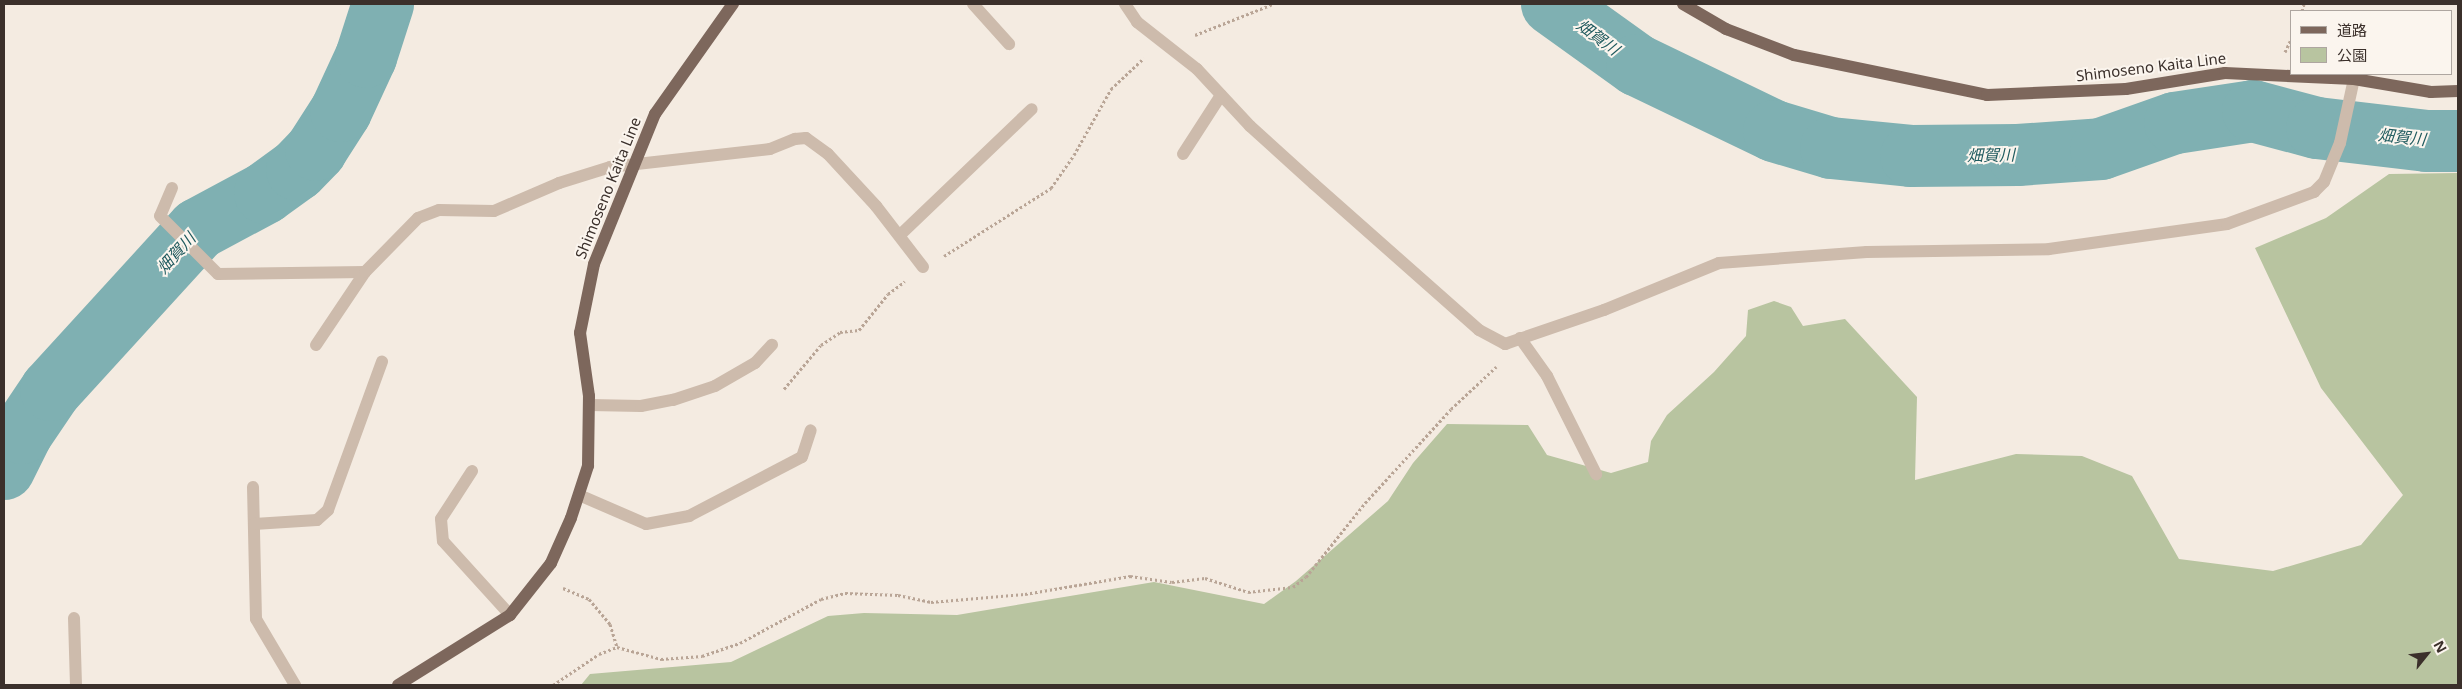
<!DOCTYPE html>
<html>
<head>
<meta charset="utf-8">
<style>
	body { margin:0 }
	#map { position:relative; width:2462px; height:689px; overflow:hidden; background:#f4ebe1; font-family:"Noto Sans","Noto Sans JP",sans-serif }
	div>[style] { position:absolute }
	.green>* { inset:0; background:#b8c4a0 }
	.river>* { height:62px; margin:-31px; padding:0 31px; transform-origin:31px; border-radius:31px; background:#7fb0b2 }
	.path>* { height:3px; margin-top:-1.5px; transform-origin:0; background:repeating-linear-gradient(90deg,#b9a596 0 2.5px,transparent 0 5px) }
	.service>* { height:12px; margin:-6px; padding:0 6px; transform-origin:6px; border-radius:6px; background:#cdbbac }
	.minor>* { height:12px; margin:-6px; padding:0 6px; transform-origin:6px; border-radius:6px; background:#cdbbac }
	.primary>* { height:12px; margin:-6px; padding:0 6px; transform-origin:6px; border-radius:6px; background:#7d675c }
	span { translate:-50% -50%; white-space:nowrap; text-align:center; line-height:1.15; -webkit-text-stroke:4px #fbf5ee; paint-order:stroke }
	.street-label { font-size:15px; color:#3b302b }
	.water-label { font-size:16px; color:#1f5a5e; font-style:italic }
	.frame { position:absolute; inset:0; border:5px solid #3b302b; pointer-events:none }
	.legend { position:absolute; left:2290px; top:10px; width:162px; height:65px; box-sizing:border-box; background:#fbf5ee; border:1px solid #aea6a0; margin:0; padding:6px 9px; list-style:none; font-size:15px; color:#3b302b }
	.legend li { display:flex; align-items:center; gap:10px; height:25px }
	.legend b { width:25px; border:1px solid #aea6a0 }
	.north { position:absolute; left:2402px; top:629px; width:50px; height:50px; -webkit-text-stroke:4px #fbf5ee; paint-order:stroke; rotate:61deg; font-size:14px; font-weight:700; line-height:20px; text-align:center; color:#3b302b }
	.north::after { content:''; display:block; margin:auto; width:18px; height:22px; background:#3b302b; clip-path:polygon(50% 0,100% 100%,50% 72%,0 100%) }
</style>
</head>
<body>
<div id="map">
	<div class="green">
		<div style="clip-path:polygon(2458px 173px,2458px 685px,581px 685px,590px 674px,731px 662px,828px 616px,864px 613px,957px 615px,1154px 582px,1264px 604px,1296px 581px,1388px 501px,1413px 463px,1447px 424px,1528px 425px,1547px 455px,1611px 473px,1648px 462px,1651px 441px,1667px 415px,1714px 372px,1746px 336px,1748px 310px,1774px 301px,1791px 307px,1803px 326px,1845px 319px,1917px 397px,1915px 480px,2016px 454px,2082px 456px,2132px 476px,2179px 559px,2273px 571px,2361px 545px,2403px 495px,2321px 388px,2255px 248px,2326px 218px,2389px 174px)"></div>
	</div>
	<div class="river">
		<div style="left:1552px;top:4px;width:105px;rotate:35.7deg"></div>
		<div style="left:1637px;top:65px;width:152px;rotate:25.7deg"></div>
		<div style="left:1774px;top:131px;width:59px;rotate:16.6deg"></div>
		<div style="left:1831px;top:148px;width:80px;rotate:5.7deg"></div>
		<div style="left:1911px;top:156px;width:107px;rotate:-0.5deg"></div>
		<div style="left:2018px;top:155px;width:83px;rotate:-4.1deg"></div>
		<div style="left:2101px;top:149px;width:78px;rotate:-19.4deg"></div>
		<div style="left:2175px;top:123px;width:79px;rotate:-8.7deg"></div>
		<div style="left:2253px;top:111px;width:66px;rotate:14.9deg"></div>
		<div style="left:2317px;top:128px;width:111px;rotate:6.7deg"></div>
		<div style="left:2427px;top:141px;width:31px"></div>
		<div style="left:4px;top:469px;width:40px;rotate:-63.4deg"></div>
		<div style="left:22px;top:433px;width:52px;rotate:-56deg"></div>
		<div style="left:51px;top:390px;width:218px;rotate:-47.6deg"></div>
		<div style="left:198px;top:229px;width:76px;rotate:-28.2deg"></div>
		<div style="left:265px;top:193px;width:39px;rotate:-36deg"></div>
		<div style="left:297px;top:170px;width:28px;rotate:-46deg"></div>
		<div style="left:316px;top:150px;width:46px;rotate:-57.3deg"></div>
		<div style="left:341px;top:111px;width:60px;rotate:-65.2deg"></div>
		<div style="left:366px;top:57px;width:56px;rotate:-72.2deg"></div>
	</div>
	<div class="path">
		<div style="left:2302px;top:11px;width:7px;rotate:-74deg"></div>
		<div style="left:1195px;top:35px;width:84px;rotate:-21.7deg"></div>
		<div style="left:2285px;top:52px;width:14px;rotate:-65deg"></div>
		<div style="left:944px;top:256px;width:127px;rotate:-32.4deg"></div>
		<div style="left:1051px;top:188px;width:40px;rotate:-55.1deg"></div>
		<div style="left:1074px;top:155px;width:76px;rotate:-60.7deg"></div>
		<div style="left:1111px;top:89px;width:45px;rotate:-43.2deg"></div>
		<div style="left:784px;top:389px;width:57px;rotate:-49.9deg"></div>
		<div style="left:821px;top:345px;width:23px;rotate:-34deg"></div>
		<div style="left:840px;top:332px;width:19px;rotate:-6deg"></div>
		<div style="left:859px;top:330px;width:46px;rotate:-51.1deg"></div>
		<div style="left:888px;top:294px;width:21px;rotate:-37deg"></div>
		<div style="left:563px;top:588px;width:28px;rotate:23deg"></div>
		<div style="left:589px;top:599px;width:33px;rotate:50deg"></div>
		<div style="left:610px;top:624px;width:24px;rotate:73deg"></div>
		<div style="left:553px;top:685px;width:55px;rotate:-34deg"></div>
		<div style="left:599px;top:654px;width:19px;rotate:-21deg"></div>
		<div style="left:617px;top:647px;width:46px;rotate:15.3deg"></div>
		<div style="left:661px;top:659px;width:41px;rotate:-4.2deg"></div>
		<div style="left:702px;top:656px;width:40px;rotate:-18.9deg"></div>
		<div style="left:740px;top:643px;width:92px;rotate:-28.5deg"></div>
		<div style="left:821px;top:599px;width:25px;rotate:-14deg"></div>
		<div style="left:845px;top:593px;width:53px;rotate:2.2deg"></div>
		<div style="left:898px;top:595px;width:34px;rotate:12deg"></div>
		<div style="left:931px;top:602px;width:94px;rotate:-4.9deg"></div>
		<div style="left:1025px;top:594px;width:107px;rotate:-9.7deg"></div>
		<div style="left:1130px;top:576px;width:42px;rotate:8.1deg"></div>
		<div style="left:1172px;top:582px;width:33px;rotate:-7deg"></div>
		<div style="left:1205px;top:578px;width:45px;rotate:18deg"></div>
		<div style="left:1248px;top:592px;width:45px;rotate:-6.3deg"></div>
		<div style="left:1293px;top:587px;width:16px;rotate:-38deg"></div>
		<div style="left:1306px;top:577px;width:95px;rotate:-51.4deg"></div>
		<div style="left:1365px;top:503px;width:127px;rotate:-47.5deg"></div>
		<div style="left:1451px;top:409px;width:62px;rotate:-43deg"></div>
	</div>
	<div class="service">
		<div style="left:973px;top:4px;width:54px;rotate:48deg"></div>
		<div style="left:1183px;top:154px;width:70px;rotate:-57.2deg"></div>
		<div style="left:172px;top:188px;width:30px;rotate:113deg"></div>
		<div style="left:160px;top:216px;width:82px;rotate:45deg"></div>
		<div style="left:218px;top:274px;width:147px;rotate:-0.8deg"></div>
		<div style="left:900px;top:235px;width:182px;rotate:-43.7deg"></div>
		<div style="left:1520px;top:338px;width:47px;rotate:54.6deg"></div>
		<div style="left:1547px;top:376px;width:110px;rotate:63.4deg"></div>
		<div style="left:316px;top:345px;width:88px;rotate:-56.1deg"></div>
		<div style="left:365px;top:272px;width:76px;rotate:-45.5deg"></div>
		<div style="left:418px;top:218px;width:22px;rotate:-21deg"></div>
		<div style="left:439px;top:210px;width:55px;rotate:1deg"></div>
		<div style="left:494px;top:211px;width:71px;rotate:-23.3deg"></div>
		<div style="left:559px;top:183px;width:53px;rotate:-17.4deg"></div>
		<div style="left:610px;top:167px;width:161px;rotate:-6.4deg"></div>
		<div style="left:770px;top:149px;width:27px;rotate:-22deg"></div>
		<div style="left:795px;top:139px;width:11px;rotate:-5deg"></div>
		<div style="left:806px;top:138px;width:27px;rotate:36deg"></div>
		<div style="left:828px;top:154px;width:71px;rotate:47.3deg"></div>
		<div style="left:876px;top:206px;width:77px;rotate:52.4deg"></div>
		<div style="left:590px;top:405px;width:51px;rotate:1.1deg"></div>
		<div style="left:641px;top:406px;width:33px;rotate:-11deg"></div>
		<div style="left:673px;top:400px;width:44px;rotate:-18.4deg"></div>
		<div style="left:715px;top:386px;width:46px;rotate:-29.9deg"></div>
		<div style="left:755px;top:363px;width:25px;rotate:-47deg"></div>
		<div style="left:472px;top:471px;width:57px;rotate:122.9deg"></div>
		<div style="left:441px;top:519px;width:22px;rotate:85deg"></div>
		<div style="left:443px;top:541px;width:100px;rotate:47.8deg"></div>
		<div style="left:253px;top:487px;width:132px;rotate:88.7deg"></div>
		<div style="left:256px;top:619px;width:77px;rotate:59.4deg"></div>
		<div style="left:579px;top:495px;width:73px;rotate:23.4deg"></div>
		<div style="left:646px;top:524px;width:44px;rotate:-10.5deg"></div>
		<div style="left:689px;top:516px;width:127px;rotate:-27.6deg"></div>
		<div style="left:802px;top:457px;width:28px;rotate:-72deg"></div>
		<div style="left:254px;top:524px;width:63px;rotate:-3.6deg"></div>
		<div style="left:317px;top:520px;width:15px;rotate:-42deg"></div>
		<div style="left:328px;top:510px;width:158px;rotate:-70deg"></div>
		<div style="left:74px;top:618px;width:67px;rotate:88.3deg"></div>
	</div>
	<div class="minor">
		<div style="left:1125px;top:4px;width:22px;rotate:56deg"></div>
		<div style="left:1137px;top:22px;width:76px;rotate:38.1deg"></div>
		<div style="left:1197px;top:69px;width:78px;rotate:47.1deg"></div>
		<div style="left:1250px;top:126px;width:86px;rotate:42.2deg"></div>
		<div style="left:1314px;top:184px;width:220px;rotate:41.5deg"></div>
		<div style="left:1479px;top:330px;width:30px;rotate:28deg"></div>
		<div style="left:1505px;top:344px;width:105px;rotate:-19deg"></div>
		<div style="left:1604px;top:310px;width:124px;rotate:-22.2deg"></div>
		<div style="left:1719px;top:263px;width:148px;rotate:-4.3deg"></div>
		<div style="left:1867px;top:252px;width:182px;rotate:-0.9deg"></div>
		<div style="left:2049px;top:249px;width:180px;rotate:-8deg"></div>
		<div style="left:2227px;top:224px;width:93px;rotate:-20.2deg"></div>
		<div style="left:2314px;top:192px;width:14px;rotate:-45deg"></div>
		<div style="left:2324px;top:182px;width:42px;rotate:-67.7deg"></div>
		<div style="left:2340px;top:143px;width:66px;rotate:-77.7deg"></div>
	</div>
	<div class="primary">
		<div style="left:1683px;top:4px;width:50px;rotate:30.2deg"></div>
		<div style="left:1726px;top:29px;width:73px;rotate:20.9deg"></div>
		<div style="left:1794px;top:55px;width:197px;rotate:11.7deg"></div>
		<div style="left:1987px;top:95px;width:139px;rotate:-2.5deg"></div>
		<div style="left:2126px;top:89px;width:100px;rotate:-9.2deg"></div>
		<div style="left:2225px;top:73px;width:129px;rotate:2.7deg"></div>
		<div style="left:2354px;top:79px;width:78px;rotate:9.6deg"></div>
		<div style="left:2431px;top:92px;width:27px;rotate:-2deg"></div>
		<div style="left:398px;top:685px;width:132px;rotate:-32deg"></div>
		<div style="left:510px;top:615px;width:66px;rotate:-51.7deg"></div>
		<div style="left:551px;top:563px;width:49px;rotate:-66deg"></div>
		<div style="left:571px;top:518px;width:55px;rotate:-71.9deg"></div>
		<div style="left:588px;top:466px;width:70px;rotate:-89.2deg"></div>
		<div style="left:589px;top:396px;width:64px;rotate:-98.1deg"></div>
		<div style="left:580px;top:333px;width:70px;rotate:-78.5deg"></div>
		<div style="left:594px;top:264px;width:162px;rotate:-67.9deg"></div>
		<div style="left:655px;top:114px;width:135px;rotate:-54.7deg"></div>
	</div>
	<div class="street-label">
		<span style="left:2151px;top:67px;rotate:-7deg">Shimoseno Kaita Line</span>
		<span style="left:608px;top:188px;rotate:-68deg">Shimoseno Kaita Line</span>
	</div>
	<div class="water-label">
		<span style="left:1598px;top:37px;rotate:36deg">畑賀川</span>
		<span style="left:2402px;top:137px;rotate:6deg">畑賀川</span>
		<span style="left:1991px;top:155px;rotate:-1deg">畑賀川</span>
		<span style="left:176px;top:253px;rotate:-48deg">畑賀川</span>
	</div>
	<div class="frame"></div>
	<ul class="legend">
	<li><b style="height:6px;background:#7d675c"></b>道路</li>
	<li><b style="height:14px;background:#b8c4a0"></b>公園</li>
	</ul>
	<div class="north">N</div>
</div>
</body>
</html>
